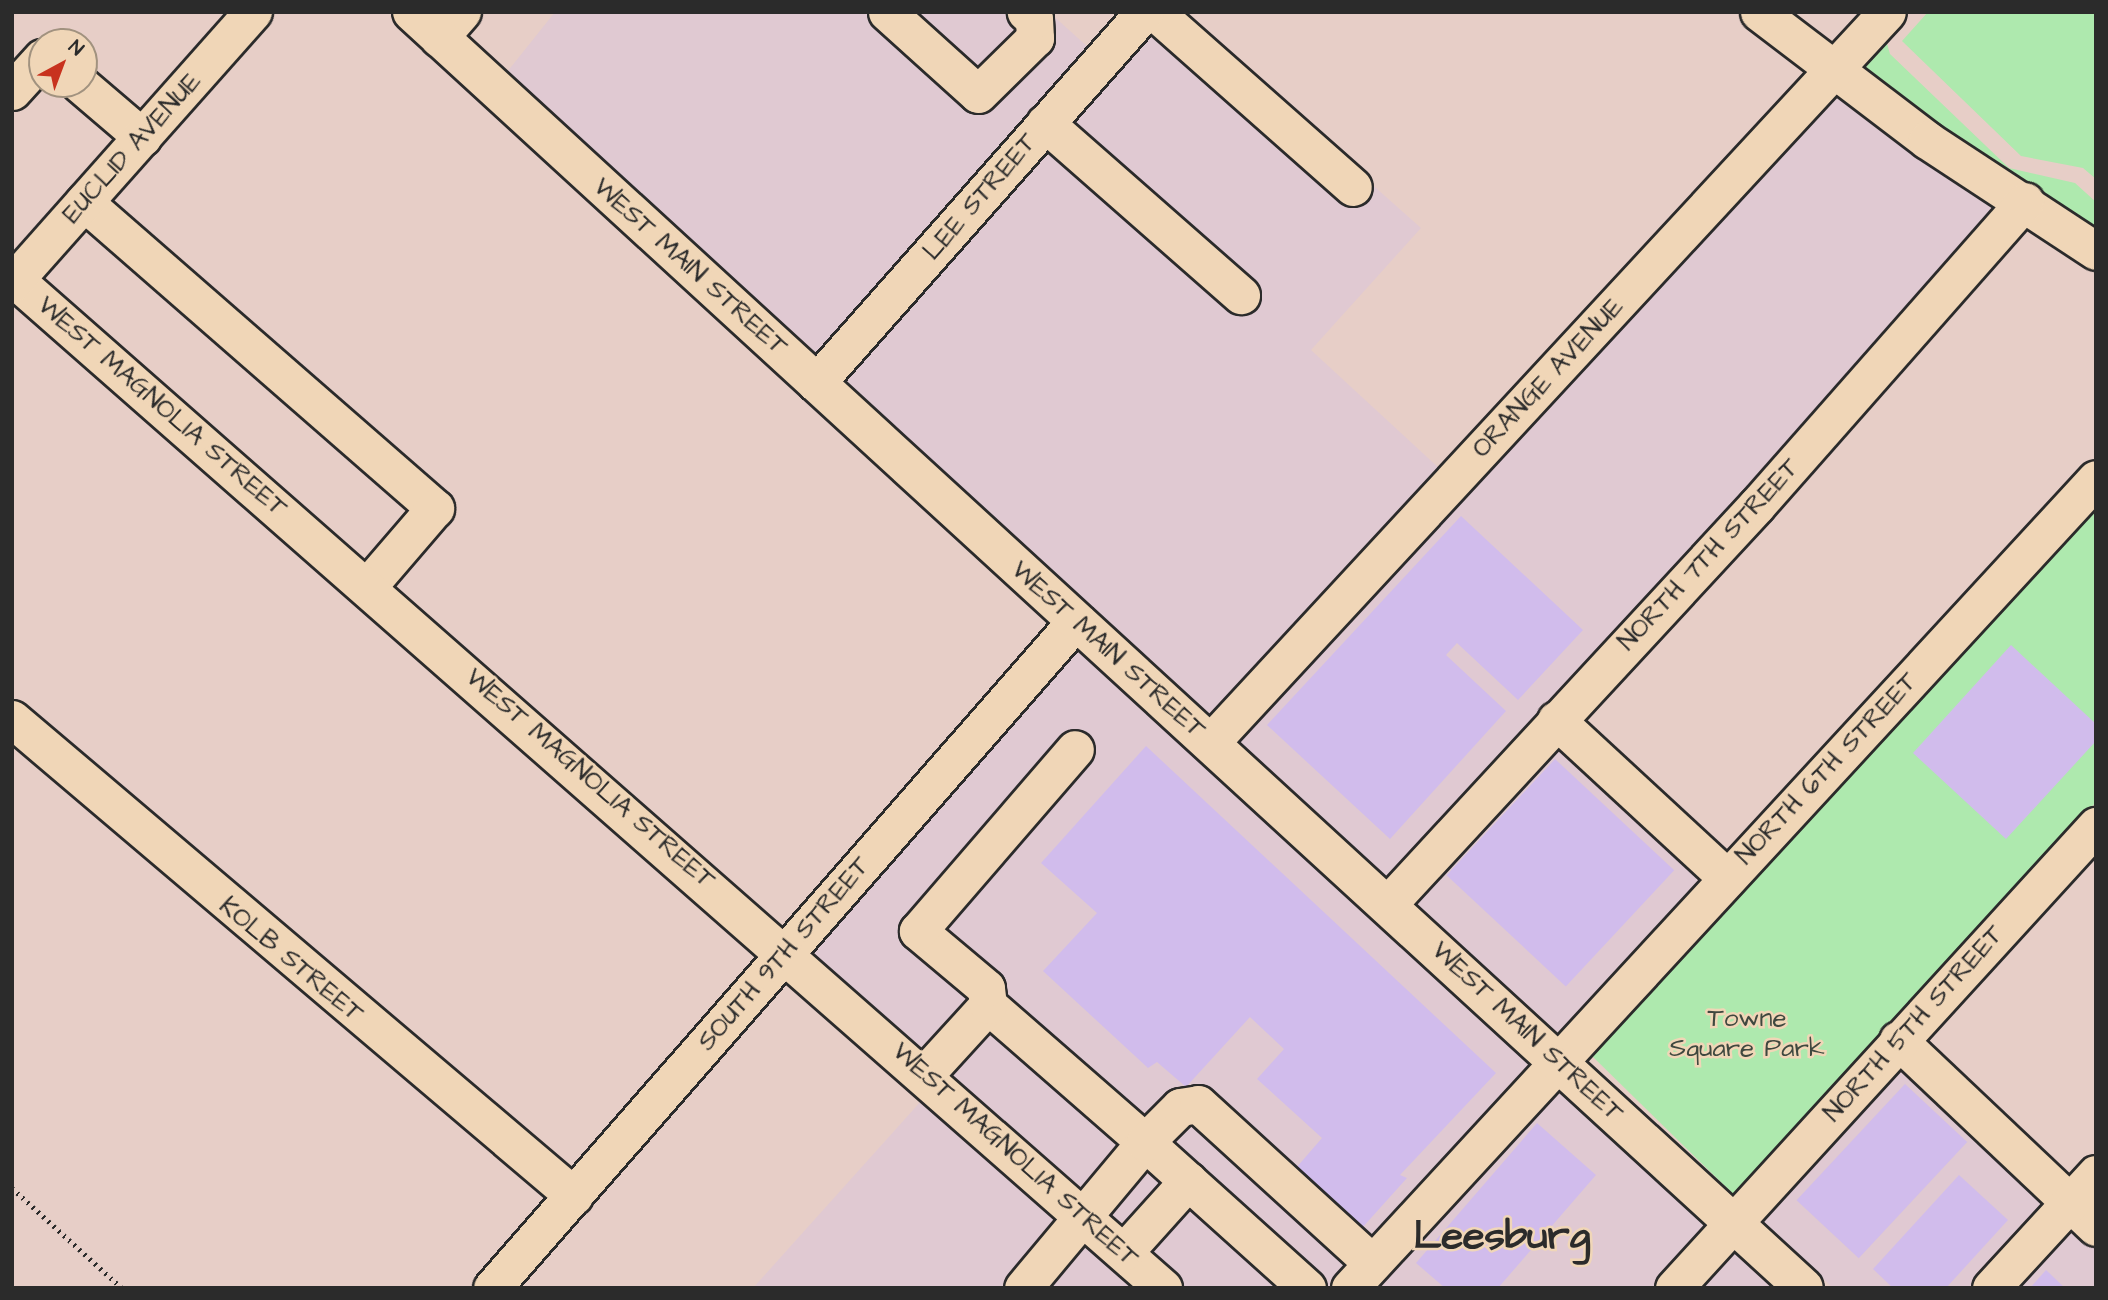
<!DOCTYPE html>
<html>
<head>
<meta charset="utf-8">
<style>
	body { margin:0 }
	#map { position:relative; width:2108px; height:1300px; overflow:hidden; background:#e7cec7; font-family:"Architects Daughter",sans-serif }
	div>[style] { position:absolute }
	.built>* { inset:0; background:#e0c9d2 }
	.green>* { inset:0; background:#aee9ae }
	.building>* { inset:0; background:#d1bcec; transform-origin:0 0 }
	.path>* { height:4.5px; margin-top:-2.25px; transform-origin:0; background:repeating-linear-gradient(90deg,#2b2b2b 0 2px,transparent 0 7px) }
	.roads { filter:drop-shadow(2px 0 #2b2b2b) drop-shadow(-2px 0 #2b2b2b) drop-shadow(0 2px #2b2b2b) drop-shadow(0 -2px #2b2b2b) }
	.minor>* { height:37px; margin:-18.5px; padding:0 18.5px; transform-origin:18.5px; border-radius:18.5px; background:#f0d6b7 }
	.major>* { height:38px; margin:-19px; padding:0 19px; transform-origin:19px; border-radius:19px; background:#f0d6b7 }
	span { translate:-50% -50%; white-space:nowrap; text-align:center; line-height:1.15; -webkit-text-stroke:5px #f0d6b7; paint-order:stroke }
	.street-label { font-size:26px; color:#2b2b2b }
	.park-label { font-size:26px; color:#3f483f }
	.town-label { font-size:40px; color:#2b2b2b; font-weight:700 }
	.frame { position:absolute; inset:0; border:14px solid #2b2b2b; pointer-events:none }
	.north { position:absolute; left:28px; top:28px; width:70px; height:70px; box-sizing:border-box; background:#f0d6b7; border:2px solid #a1927f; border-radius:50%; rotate:41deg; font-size:19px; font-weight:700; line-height:28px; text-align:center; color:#2b2b2b }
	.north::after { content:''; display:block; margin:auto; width:24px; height:32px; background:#c8321e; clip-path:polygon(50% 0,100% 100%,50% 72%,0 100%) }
</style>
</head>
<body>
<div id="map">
	<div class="built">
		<div style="clip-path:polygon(555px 12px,1049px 12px,1089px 48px,817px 356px,507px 72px)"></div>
		<div style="clip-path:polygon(1167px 12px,1178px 12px,1421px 228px,1311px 350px,1453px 481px,1839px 65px,2011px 218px,1569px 722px,1722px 869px,1571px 1045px,842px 380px)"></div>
		<div style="clip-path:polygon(1060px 633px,1544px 1074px,1775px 1288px,753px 1288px,940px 1080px,788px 941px)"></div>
		<div style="clip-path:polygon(1902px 1041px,2076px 1200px,2096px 1179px,2096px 1288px,1833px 1288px,1748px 1209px)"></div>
	</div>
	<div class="green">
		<div style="clip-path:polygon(1889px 12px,1908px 12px,1886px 40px,1890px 54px,2009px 168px,2075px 183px,2096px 202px,2096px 245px,1839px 65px)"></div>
		<div style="clip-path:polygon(1928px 12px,2096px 12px,2096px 179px,2083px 168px,2021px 156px,1902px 41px)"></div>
		<div style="clip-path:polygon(2096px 506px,2096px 802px,1736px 1197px,1590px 1054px)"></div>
	</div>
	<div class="building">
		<div style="clip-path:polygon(1461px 516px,1583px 630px,1518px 700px,1457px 643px,1446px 655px,1506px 711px,1390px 839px,1267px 725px)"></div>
		<div style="clip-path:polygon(2011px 645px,2096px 724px,2096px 741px,2006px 839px,1913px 753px)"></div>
		<div style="clip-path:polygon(1146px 746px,1496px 1073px,1400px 1175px,1407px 1178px,1362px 1228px,1296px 1168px,1322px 1138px,1257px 1079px,1284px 1049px,1250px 1017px,1186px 1087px,1157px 1062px,1148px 1068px,1043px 971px,1097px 913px,1041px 863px)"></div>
		<div style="left:1555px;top:759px;width:163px;height:159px;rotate:43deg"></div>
		<div style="left:1905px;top:1084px;width:85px;height:159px;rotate:43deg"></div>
		<div style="clip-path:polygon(1537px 1123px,1596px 1175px,1498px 1288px,1445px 1288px,1416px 1263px)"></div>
		<div style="clip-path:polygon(1959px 1175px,2008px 1220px,1946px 1288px,1893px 1288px,1873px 1269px)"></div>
		<div style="clip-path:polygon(2046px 1270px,2065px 1288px,2030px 1288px)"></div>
	</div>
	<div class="path">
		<div style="left:12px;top:1188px;width:149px;rotate:42.3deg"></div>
	</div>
	<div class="roads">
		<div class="minor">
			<div style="left:887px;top:12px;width:122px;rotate:42deg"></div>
			<div style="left:978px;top:94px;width:80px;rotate:-44.5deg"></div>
			<div style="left:1035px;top:38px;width:19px;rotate:-93deg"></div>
			<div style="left:1034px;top:19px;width:11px;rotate:-139deg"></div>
			<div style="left:1155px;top:12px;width:264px;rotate:41.5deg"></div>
			<div style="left:1759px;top:12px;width:211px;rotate:37.3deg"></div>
			<div style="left:1927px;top:140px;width:202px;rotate:33.3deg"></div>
			<div style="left:439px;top:38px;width:35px;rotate:-49deg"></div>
			<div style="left:80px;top:84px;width:82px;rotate:40.5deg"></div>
			<div style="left:12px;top:91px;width:45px;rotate:-47.7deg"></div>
			<div style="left:1045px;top:123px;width:261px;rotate:41.3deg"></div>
			<div style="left:84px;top:202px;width:466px;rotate:41.1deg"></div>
			<div style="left:435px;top:508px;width:103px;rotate:130.7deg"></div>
			<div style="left:12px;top:277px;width:1532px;rotate:41.29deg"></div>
			<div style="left:12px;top:283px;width:363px;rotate:-48.4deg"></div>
			<div style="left:816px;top:383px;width:495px;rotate:-48.5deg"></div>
			<div style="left:12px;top:719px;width:737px;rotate:40.32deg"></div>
			<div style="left:1556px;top:720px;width:233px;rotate:42.7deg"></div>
			<div style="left:1210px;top:743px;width:996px;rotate:-47.2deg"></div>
			<div style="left:1388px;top:904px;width:543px;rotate:-47.24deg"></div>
			<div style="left:1757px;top:505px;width:405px;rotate:-48.6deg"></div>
			<div style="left:988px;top:1005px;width:208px;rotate:41.1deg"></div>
			<div style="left:1145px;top:1142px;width:190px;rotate:129.9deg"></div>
			<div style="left:1898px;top:1040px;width:272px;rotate:43.4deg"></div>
			<div style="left:925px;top:1074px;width:93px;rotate:-47.6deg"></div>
			<div style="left:988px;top:1005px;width:17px;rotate:-97deg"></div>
			<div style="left:986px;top:988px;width:89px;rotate:-140deg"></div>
			<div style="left:918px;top:931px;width:240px;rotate:-49.2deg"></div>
			<div style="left:1124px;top:1252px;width:96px;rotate:-48deg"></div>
			<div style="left:492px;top:1288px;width:887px;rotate:-48.8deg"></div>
			<div style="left:1307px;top:1288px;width:218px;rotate:-138deg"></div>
			<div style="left:1145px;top:1142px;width:49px;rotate:-45deg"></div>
			<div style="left:1180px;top:1107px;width:18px;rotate:-9deg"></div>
			<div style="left:1198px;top:1104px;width:236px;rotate:42.4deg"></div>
			<div style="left:1350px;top:1288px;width:1100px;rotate:-47.32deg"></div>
			<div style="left:1674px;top:1288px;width:626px;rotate:-47.59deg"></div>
			<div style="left:1991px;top:1288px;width:155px;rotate:-47.4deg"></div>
		</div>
		<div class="major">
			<div style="left:412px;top:12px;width:1888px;rotate:42.51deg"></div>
		</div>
	</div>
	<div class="street-label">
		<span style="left:132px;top:148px;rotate:-48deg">EUCLID AVENUE</span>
		<span style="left:980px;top:197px;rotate:-49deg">LEE STREET</span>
		<span style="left:690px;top:267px;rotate:42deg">WEST MAIN STREET</span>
		<span style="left:1548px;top:378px;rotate:-47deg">ORANGE AVENUE</span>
		<span style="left:162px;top:407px;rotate:41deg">WEST MAGNOLIA STREET</span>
		<span style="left:1709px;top:555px;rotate:-47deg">NORTH 7TH STREET</span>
		<span style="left:1108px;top:650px;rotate:42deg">WEST MAIN STREET</span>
		<span style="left:1827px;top:769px;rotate:-47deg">NORTH 6TH STREET</span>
		<span style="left:590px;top:779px;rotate:41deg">WEST MAGNOLIA STREET</span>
		<span style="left:784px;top:954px;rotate:-49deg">SOUTH 9TH STREET</span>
		<span style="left:291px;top:960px;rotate:40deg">KOLB STREET</span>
		<span style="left:1914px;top:1024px;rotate:-48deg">NORTH 5TH STREET</span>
		<span style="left:1527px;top:1032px;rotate:43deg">WEST MAIN STREET</span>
		<span style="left:1015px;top:1155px;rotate:42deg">WEST MAGNOLIA STREET</span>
	</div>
	<div class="park-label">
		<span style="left:1747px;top:1034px">Towne<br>Square Park</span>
	</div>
	<div class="town-label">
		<span style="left:1502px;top:1237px">Leesburg</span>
	</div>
	<div class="frame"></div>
	<div class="north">N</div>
</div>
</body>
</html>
